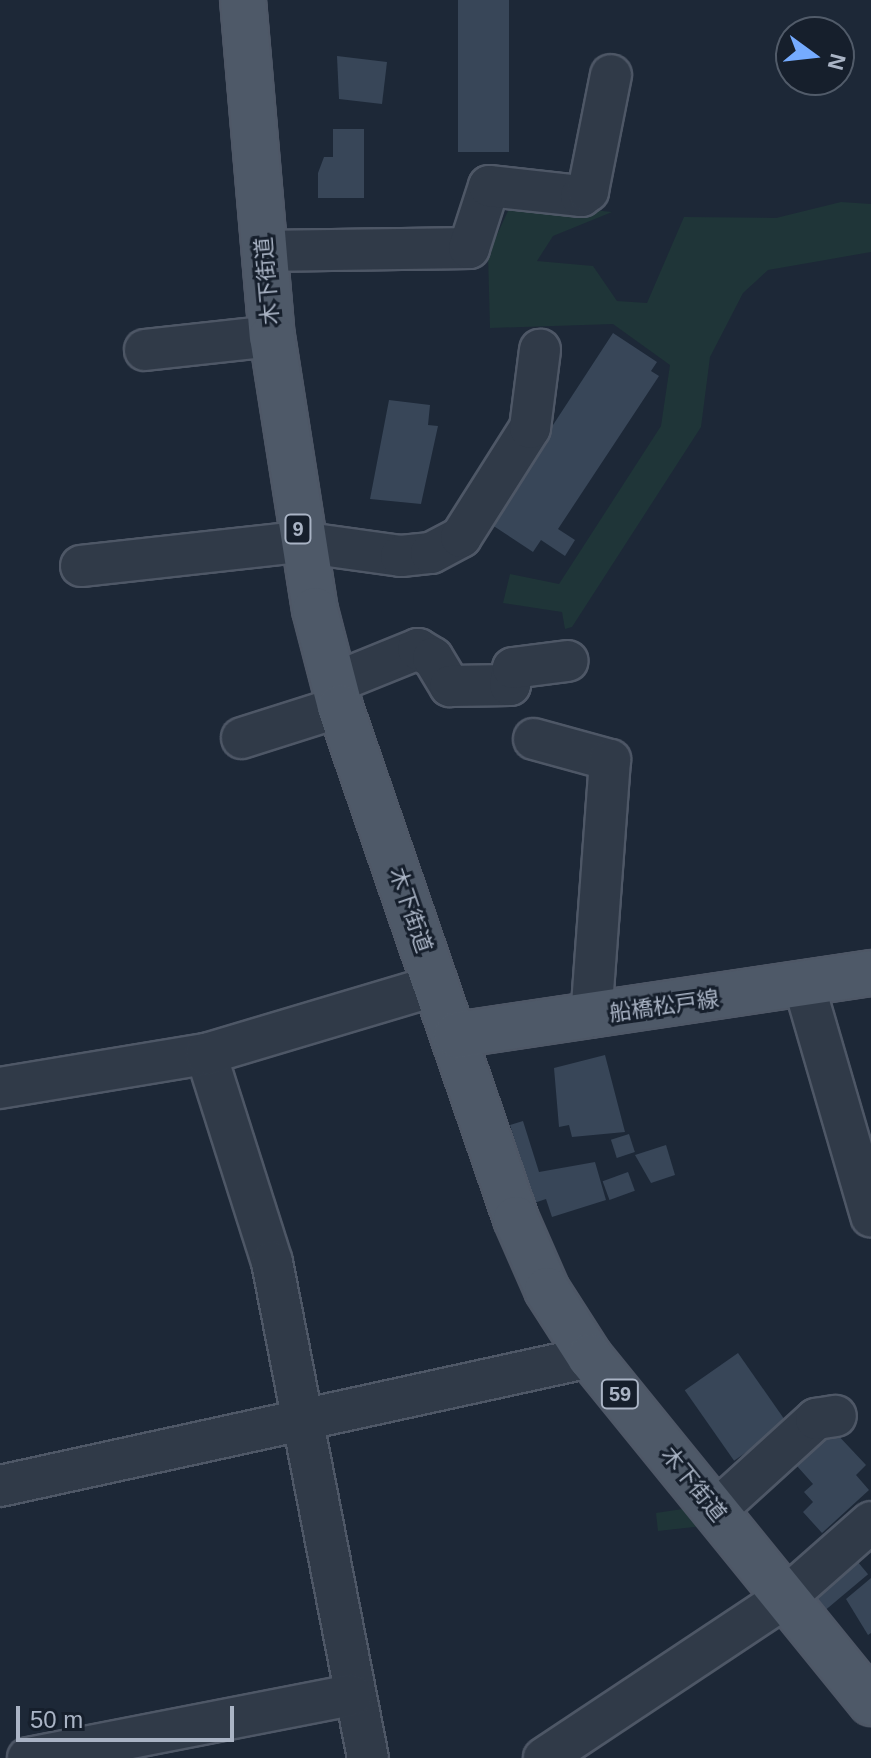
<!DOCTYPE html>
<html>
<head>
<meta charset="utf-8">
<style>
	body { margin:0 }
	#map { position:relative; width:871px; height:1758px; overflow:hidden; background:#1d2837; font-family:Helvetica,"Noto Sans JP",sans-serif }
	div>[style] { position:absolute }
	.green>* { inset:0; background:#1f3538 }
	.building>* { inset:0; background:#384658; transform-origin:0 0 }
	.roads { filter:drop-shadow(2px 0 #4e5766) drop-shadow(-2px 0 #4e5766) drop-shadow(0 2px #4e5766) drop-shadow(0 -2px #4e5766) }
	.minor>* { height:40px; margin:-20px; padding:0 20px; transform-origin:20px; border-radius:20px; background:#303a48 }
	.major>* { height:44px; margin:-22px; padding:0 22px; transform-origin:22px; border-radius:22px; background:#4e5968 }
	span { translate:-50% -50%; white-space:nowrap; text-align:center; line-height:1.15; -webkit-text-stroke:6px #161f2c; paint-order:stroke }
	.shield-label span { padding:2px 6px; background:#161f2c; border:2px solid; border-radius:6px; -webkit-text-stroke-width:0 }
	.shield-label { font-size:20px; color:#aab4c5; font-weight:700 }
	.street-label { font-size:22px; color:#aab4c5 }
	.north { position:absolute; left:775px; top:16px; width:80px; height:80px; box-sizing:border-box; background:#161f2c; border:2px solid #515b69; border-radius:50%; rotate:105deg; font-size:22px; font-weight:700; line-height:32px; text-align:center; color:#aab4c5 }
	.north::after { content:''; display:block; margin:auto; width:28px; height:36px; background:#75abff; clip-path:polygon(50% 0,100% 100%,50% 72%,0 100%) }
	.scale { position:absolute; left:16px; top:1706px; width:218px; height:36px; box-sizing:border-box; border:4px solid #aab4c5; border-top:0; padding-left:10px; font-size:24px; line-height:28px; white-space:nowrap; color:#aab4c5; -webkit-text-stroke:6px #161f2c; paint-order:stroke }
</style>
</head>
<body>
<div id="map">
	<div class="green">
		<div style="clip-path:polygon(841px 202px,871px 204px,871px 252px,768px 270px,743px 293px,710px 357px,701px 427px,572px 627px,565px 629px,562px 612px,503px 603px,510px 574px,559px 584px,661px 426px,670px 365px,613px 324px,490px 328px,488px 254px,508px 211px,524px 203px,612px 212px,553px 236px,537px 261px,593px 266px,617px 301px,647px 303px,684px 217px,776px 218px)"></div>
		<div style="clip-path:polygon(689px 1508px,703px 1526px,658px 1531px,656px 1513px)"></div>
	</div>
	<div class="building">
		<div style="left:458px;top:0;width:51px;height:152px"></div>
		<div style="clip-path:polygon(337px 56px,387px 62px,382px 104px,339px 99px)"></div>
		<div style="clip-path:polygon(333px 129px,364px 129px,364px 198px,318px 198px,318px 173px,324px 157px,333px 157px)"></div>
		<div style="clip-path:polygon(613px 333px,657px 362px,651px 371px,659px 376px,558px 529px,575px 540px,565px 556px,541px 540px,533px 552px,489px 523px)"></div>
		<div style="clip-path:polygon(389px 400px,430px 405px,428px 425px,438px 426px,421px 504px,370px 499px)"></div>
		<div style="clip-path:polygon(605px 1055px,625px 1132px,572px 1137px,569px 1125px,559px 1127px,554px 1068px)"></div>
		<div style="clip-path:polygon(523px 1121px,539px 1172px,595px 1162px,606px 1200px,552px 1217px,546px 1199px,534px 1203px,510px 1125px)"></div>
		<div style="left:629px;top:1134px;width:19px;height:19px;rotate:72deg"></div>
		<div style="clip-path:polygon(666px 1145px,675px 1175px,651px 1183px,635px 1155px)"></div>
		<div style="left:628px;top:1172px;width:20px;height:27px;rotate:70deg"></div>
		<div style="left:738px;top:1353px;width:86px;height:65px;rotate:55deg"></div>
		<div style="clip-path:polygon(834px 1431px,866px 1465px,856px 1475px,869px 1490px,822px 1533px,803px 1512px,813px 1502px,804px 1492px,813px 1484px,797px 1466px)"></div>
		<div style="left:852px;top:1555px;width:25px;height:56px;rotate:50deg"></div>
		<div style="clip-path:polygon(871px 1578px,871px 1633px,868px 1635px,846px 1599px)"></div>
	</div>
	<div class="roads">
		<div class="minor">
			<div style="left:264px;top:251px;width:205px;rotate:-0.8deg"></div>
			<div style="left:469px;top:248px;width:65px;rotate:-72.1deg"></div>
			<div style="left:489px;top:186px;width:93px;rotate:6.2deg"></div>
			<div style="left:581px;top:196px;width:9px;rotate:-36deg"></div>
			<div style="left:588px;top:191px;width:118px;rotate:-78.8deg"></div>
			<div style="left:145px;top:350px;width:128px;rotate:-6.3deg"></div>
			<div style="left:81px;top:566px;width:220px;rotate:-6.3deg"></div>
			<div style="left:300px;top:542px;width:102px;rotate:7.9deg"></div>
			<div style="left:401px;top:556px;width:30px;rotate:-6deg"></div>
			<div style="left:431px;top:553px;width:34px;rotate:-28deg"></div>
			<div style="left:461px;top:537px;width:129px;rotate:-57.7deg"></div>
			<div style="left:530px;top:428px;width:79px;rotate:-82.7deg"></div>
			<div style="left:334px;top:683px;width:91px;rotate:-22deg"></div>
			<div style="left:418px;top:649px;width:17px;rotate:31deg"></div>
			<div style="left:433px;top:658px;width:33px;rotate:59deg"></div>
			<div style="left:450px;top:686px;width:60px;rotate:-1deg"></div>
			<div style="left:510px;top:685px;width:17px;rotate:-80deg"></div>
			<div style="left:513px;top:668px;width:55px;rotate:-7.3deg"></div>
			<div style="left:242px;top:738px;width:103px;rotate:-17.6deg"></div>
			<div style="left:534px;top:739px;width:79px;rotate:15.4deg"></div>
			<div style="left:610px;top:760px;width:257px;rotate:94.2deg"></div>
			<div style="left:804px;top:985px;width:241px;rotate:73.8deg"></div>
			<div style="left:206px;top:1054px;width:218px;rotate:72.4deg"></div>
			<div style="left:272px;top:1262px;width:505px;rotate:79.05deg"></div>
			<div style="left:0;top:1088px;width:209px;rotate:-9.4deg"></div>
			<div style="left:206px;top:1054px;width:241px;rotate:-16.6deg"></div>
			<div style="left:0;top:1486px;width:604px;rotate:-12.33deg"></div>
			<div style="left:715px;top:1511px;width:137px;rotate:-42.3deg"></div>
			<div style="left:816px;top:1419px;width:20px;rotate:-9deg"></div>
			<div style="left:28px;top:1758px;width:330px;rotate:-11deg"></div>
			<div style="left:544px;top:1758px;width:291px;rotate:-33.6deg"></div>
			<div style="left:786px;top:1597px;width:113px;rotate:-41.4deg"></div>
		</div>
		<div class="major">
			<div style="left:243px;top:0;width:337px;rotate:85.1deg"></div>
			<div style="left:272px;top:336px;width:277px;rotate:81.1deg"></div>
			<div style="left:315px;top:610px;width:100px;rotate:75.5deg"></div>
			<div style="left:340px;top:707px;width:541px;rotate:71.03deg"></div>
			<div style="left:516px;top:1219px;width:77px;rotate:66.4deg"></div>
			<div style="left:547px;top:1290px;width:80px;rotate:57.3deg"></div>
			<div style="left:590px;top:1357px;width:446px;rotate:50.9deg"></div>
			<div style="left:456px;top:1035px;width:420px;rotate:-8.5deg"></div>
		</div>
	</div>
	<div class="shield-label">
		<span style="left:298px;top:529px">9</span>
		<span style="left:620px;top:1394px">59</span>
	</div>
	<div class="street-label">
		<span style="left:267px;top:281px;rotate:-95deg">木下街道</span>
		<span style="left:411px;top:910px;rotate:71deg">木下街道</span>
		<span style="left:664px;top:1006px;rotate:-8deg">船橋松戸線</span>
		<span style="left:694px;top:1484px;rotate:51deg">木下街道</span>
	</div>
	<div class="north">N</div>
	<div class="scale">50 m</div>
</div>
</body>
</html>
